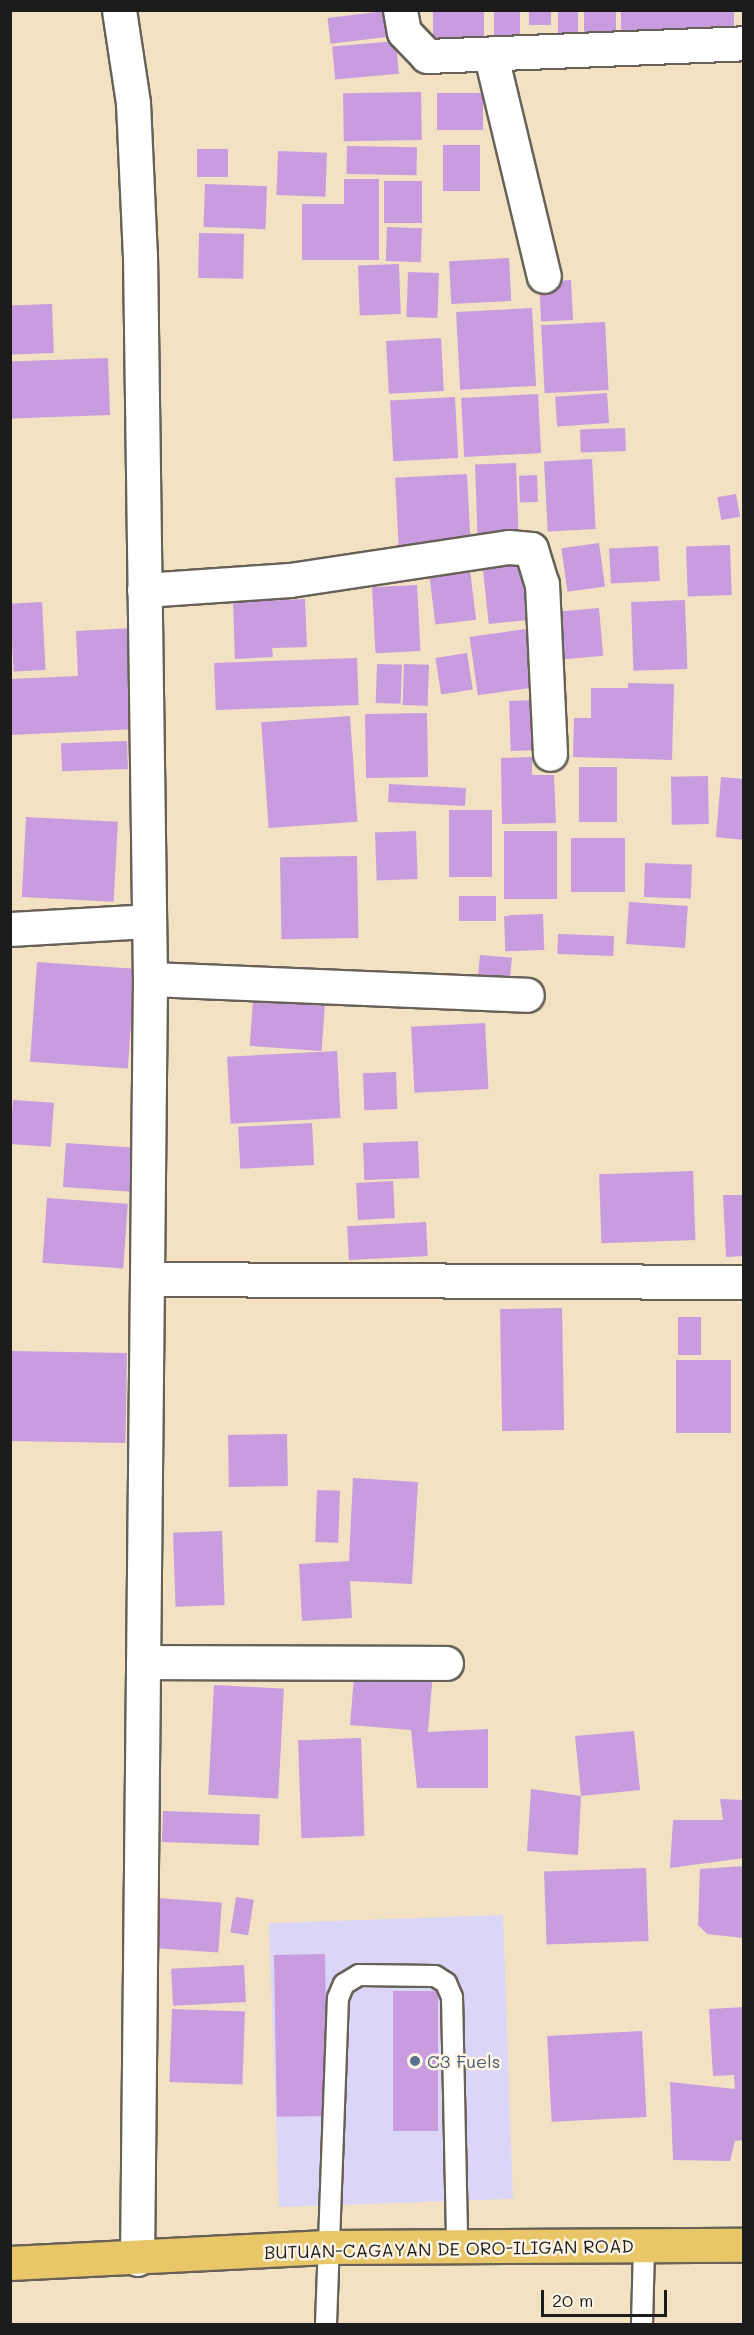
<!DOCTYPE html>
<html>
<head>
<meta charset="utf-8">
<style>
	body { margin:0 }
	#map { position:relative; width:754px; height:2335px; overflow:hidden; background:#f3e1c4; font-family:Mali,sans-serif }
	div>[style] { position:absolute }
	.built>* { inset:0; background:#dbd6f7; transform-origin:0 0 }
	.building>* { inset:0; background:#c89cde; transform-origin:0 0 }
	.roads { filter:drop-shadow(2px 0 #676157) drop-shadow(-2px 0 #676157) drop-shadow(0 2px #676157) drop-shadow(0 -2px #676157) }
	.service>* { height:20px; margin:-10px; padding:0 10px; transform-origin:10px; border-radius:10px; background:#fff }
	.minor>* { height:33px; margin:-16.5px; padding:0 16.5px; transform-origin:16.5px; border-radius:16.5px; background:#fff }
	.tertiary>* { height:33px; margin:-16.5px; padding:0 16.5px; transform-origin:16.5px; border-radius:16.5px; background:#fff }
	.trunk>* { height:33px; margin:-16.5px; padding:0 16.5px; transform-origin:16.5px; border-radius:16.5px; background:#e9c769 }
	.dots>* { width:16px; height:16px; translate:-50% -50%; box-sizing:border-box; border:3px solid #fcf5e5; border-radius:50% }
	span { translate:-50% -50%; white-space:nowrap; text-align:center; line-height:1.15; -webkit-text-stroke:5px #fcf5e5; paint-order:stroke }
	.service-label { font-size:18px; color:#4e5e75 }
	.left { translate:0 -50%; text-align:left }
	.street-label { font-size:18px; color:#1c1c1c }
	.frame { position:absolute; inset:0; border:12px solid #1c1c1c; pointer-events:none }
	.scale { position:absolute; left:541px; top:2290px; width:126px; height:27px; box-sizing:border-box; border:3px solid #1c1c1c; border-top:0; padding-left:8px; font-size:18px; line-height:21px; white-space:nowrap; color:#1c1c1c; -webkit-text-stroke:4px #fcf5e5; paint-order:stroke }
</style>
</head>
<body>
<div id="map">
	<div class="built">
		<div style="left:503px;top:1915px;width:284px;height:234px;rotate:88deg"></div>
	</div>
	<div class="building">
		<div style="left:393px;top:10px;width:26px;height:66px;rotate:83deg"></div>
		<div style="left:433px;top:10px;width:51px;height:43px"></div>
		<div style="left:494px;top:10px;width:26px;height:34px"></div>
		<div style="left:529px;top:10px;width:22px;height:15px"></div>
		<div style="left:558px;top:10px;width:20px;height:40px"></div>
		<div style="left:584px;top:10px;width:32px;height:37px"></div>
		<div style="left:621px;top:10px;width:113px;height:24px"></div>
		<div style="left:396px;top:41px;width:33px;height:64px;rotate:85deg"></div>
		<div style="left:421px;top:92px;width:48px;height:78px;rotate:89deg"></div>
		<div style="left:437px;top:93px;width:46px;height:37px"></div>
		<div style="left:443px;top:145px;width:37px;height:46px"></div>
		<div style="left:347px;top:146px;width:70px;height:28px;rotate:1deg"></div>
		<div style="left:197px;top:149px;width:31px;height:28px"></div>
		<div style="left:278px;top:151px;width:49px;height:44px;rotate:2deg"></div>
		<div style="clip-path:polygon(344px 179px,379px 179px,379px 260px,302px 260px,302px 204px,344px 204px)"></div>
		<div style="left:384px;top:181px;width:38px;height:42px"></div>
		<div style="left:205px;top:184px;width:62px;height:43px;rotate:2deg"></div>
		<div style="left:387px;top:227px;width:35px;height:34px;rotate:2deg"></div>
		<div style="left:199px;top:233px;width:45px;height:45px;rotate:1deg"></div>
		<div style="left:509px;top:258px;width:43px;height:60px;rotate:87deg"></div>
		<div style="left:399px;top:264px;width:50px;height:41px;rotate:88deg"></div>
		<div style="left:408px;top:272px;width:31px;height:45px;rotate:2deg"></div>
		<div style="left:571px;top:280px;width:40px;height:32px;rotate:87deg"></div>
		<div style="left:52px;top:304px;width:49px;height:42px;rotate:88deg"></div>
		<div style="left:532px;top:308px;width:78px;height:76px;rotate:87deg"></div>
		<div style="left:605px;top:322px;width:68px;height:64px;rotate:87deg"></div>
		<div style="left:441px;top:338px;width:53px;height:55px;rotate:87deg"></div>
		<div style="left:108px;top:358px;width:57px;height:98px;rotate:88deg"></div>
		<div style="left:607px;top:393px;width:30px;height:52px;rotate:86deg"></div>
		<div style="left:538px;top:394px;width:59px;height:77px;rotate:87deg"></div>
		<div style="left:455px;top:397px;width:61px;height:65px;rotate:87deg"></div>
		<div style="left:625px;top:428px;width:23px;height:45px;rotate:88deg"></div>
		<div style="left:592px;top:459px;width:70px;height:48px;rotate:87deg"></div>
		<div style="left:516px;top:463px;width:70px;height:41px;rotate:88deg"></div>
		<div style="left:467px;top:474px;width:71px;height:72px;rotate:87deg"></div>
		<div style="left:537px;top:475px;width:27px;height:18px;rotate:88deg"></div>
		<div style="left:736px;top:494px;width:23px;height:19px;rotate:80deg"></div>
		<div style="left:599px;top:543px;width:44px;height:38px;rotate:82deg"></div>
		<div style="left:730px;top:545px;width:50px;height:44px;rotate:88deg"></div>
		<div style="left:658px;top:546px;width:35px;height:49px;rotate:87deg"></div>
		<div style="left:523px;top:558px;width:62px;height:41px;rotate:84deg"></div>
		<div style="left:470px;top:570px;width:50px;height:41px;rotate:83deg"></div>
		<div style="left:417px;top:585px;width:66px;height:45px;rotate:87deg"></div>
		<div style="clip-path:polygon(305px 599px,307px 647px,272px 648px,273px 657px,235px 659px,233px 602px)"></div>
		<div style="left:685px;top:600px;width:69px;height:54px;rotate:88deg"></div>
		<div style="left:42px;top:602px;width:68px;height:32px;rotate:87deg"></div>
		<div style="left:599px;top:608px;width:48px;height:42px;rotate:85deg"></div>
		<div style="clip-path:polygon(134px 628px,138px 729px,10px 735px,10px 679px,78px 676px,76px 631px)"></div>
		<div style="left:533px;top:628px;width:59px;height:64px;rotate:82deg"></div>
		<div style="left:467px;top:653px;width:37px;height:32px;rotate:81deg"></div>
		<div style="left:357px;top:658px;width:47px;height:143px;rotate:88deg"></div>
		<div style="left:377px;top:664px;width:25px;height:39px;rotate:2deg"></div>
		<div style="left:404px;top:664px;width:25px;height:41px;rotate:2deg"></div>
		<div style="clip-path:polygon(628px 683px,674px 684px,672px 760px,573px 757px,574px 718px,591px 718px,591px 688px,628px 688px)"></div>
		<div style="left:538px;top:700px;width:50px;height:29px;rotate:88deg"></div>
		<div style="left:427px;top:713px;width:64px;height:62px;rotate:89deg"></div>
		<div style="left:350px;top:716px;width:106px;height:89px;rotate:86deg"></div>
		<div style="left:127px;top:741px;width:28px;height:66px;rotate:88deg"></div>
		<div style="clip-path:polygon(532px 757px,532px 775px,554px 775px,556px 823px,502px 824px,501px 758px)"></div>
		<div style="left:579px;top:767px;width:38px;height:55px"></div>
		<div style="left:708px;top:776px;width:48px;height:37px;rotate:89deg"></div>
		<div style="clip-path:polygon(721px 777px,744px 779px,744px 840px,716px 837px)"></div>
		<div style="left:389px;top:784px;width:77px;height:18px;rotate:3deg"></div>
		<div style="left:492px;top:810px;width:67px;height:43px;rotate:90deg"></div>
		<div style="left:26px;top:817px;width:92px;height:80px;rotate:3deg"></div>
		<div style="left:416px;top:831px;width:48px;height:41px;rotate:88deg"></div>
		<div style="left:504px;top:831px;width:53px;height:68px"></div>
		<div style="left:571px;top:838px;width:54px;height:54px"></div>
		<div style="left:357px;top:856px;width:82px;height:77px;rotate:89deg"></div>
		<div style="left:645px;top:863px;width:47px;height:34px;rotate:2deg"></div>
		<div style="left:459px;top:896px;width:37px;height:25px"></div>
		<div style="left:629px;top:902px;width:59px;height:42px;rotate:4deg"></div>
		<div style="left:543px;top:914px;width:36px;height:39px;rotate:88deg"></div>
		<div style="left:558px;top:934px;width:56px;height:20px;rotate:2deg"></div>
		<div style="left:480px;top:955px;width:32px;height:24px;rotate:5deg"></div>
		<div style="left:37px;top:962px;width:98px;height:100px;rotate:4deg"></div>
		<div style="left:253px;top:1000px;width:72px;height:46px;rotate:4deg"></div>
		<div style="left:485px;top:1023px;width:66px;height:74px;rotate:87deg"></div>
		<div style="left:337px;top:1051px;width:67px;height:110px;rotate:87deg"></div>
		<div style="left:396px;top:1072px;width:37px;height:33px;rotate:88deg"></div>
		<div style="left:13px;top:1100px;width:41px;height:44px;rotate:4deg"></div>
		<div style="left:312px;top:1123px;width:42px;height:74px;rotate:87deg"></div>
		<div style="left:418px;top:1141px;width:37px;height:55px;rotate:88deg"></div>
		<div style="left:66px;top:1143px;width:77px;height:44px;rotate:4deg"></div>
		<div style="left:693px;top:1171px;width:69px;height:94px;rotate:88deg"></div>
		<div style="left:393px;top:1181px;width:37px;height:37px;rotate:87deg"></div>
		<div style="clip-path:polygon(723px 1195px,744px 1195px,744px 1256px,726px 1257px)"></div>
		<div style="left:47px;top:1198px;width:81px;height:65px;rotate:4deg"></div>
		<div style="left:426px;top:1222px;width:34px;height:79px;rotate:87deg"></div>
		<div style="left:562px;top:1308px;width:122px;height:62px;rotate:89deg"></div>
		<div style="left:678px;top:1317px;width:23px;height:38px"></div>
		<div style="left:10px;top:1351px;width:117px;height:90px;rotate:1deg"></div>
		<div style="left:676px;top:1360px;width:55px;height:73px"></div>
		<div style="left:287px;top:1434px;width:52px;height:59px;rotate:89deg"></div>
		<div style="clip-path:polygon(353px 1478px,418px 1482px,412px 1584px,350px 1581px,352px 1618px,302px 1621px,299px 1564px,349px 1561px)"></div>
		<div style="left:317px;top:1490px;width:23px;height:52px;rotate:2deg"></div>
		<div style="left:222px;top:1531px;width:74px;height:49px;rotate:88deg"></div>
		<div style="clip-path:polygon(355px 1665px,433px 1672px,428px 1732px,488px 1729px,488px 1788px,417px 1788px,411px 1730px,350px 1725px)"></div>
		<div style="left:214px;top:1685px;width:70px;height:110px;rotate:3deg"></div>
		<div style="clip-path:polygon(634px 1731px,640px 1790px,581px 1796px,578px 1855px,527px 1851px,531px 1789px,581px 1796px,575px 1736px)"></div>
		<div style="left:361px;top:1738px;width:98px;height:63px;rotate:88deg"></div>
		<div style="clip-path:polygon(720px 1799px,744px 1800px,744px 1858px,670px 1868px,673px 1820px,723px 1820px)"></div>
		<div style="left:163px;top:1811px;width:97px;height:31px;rotate:2deg"></div>
		<div style="clip-path:polygon(744px 1866px,744px 1938px,707px 1934px,698px 1925px,700px 1869px)"></div>
		<div style="left:646px;top:1868px;width:73px;height:102px;rotate:88deg"></div>
		<div style="left:236px;top:1897px;width:18px;height:36px;rotate:9deg"></div>
		<div style="left:157px;top:1898px;width:65px;height:50px;rotate:4deg"></div>
		<div style="left:325px;top:1954px;width:162px;height:51px;rotate:89deg"></div>
		<div style="left:244px;top:1965px;width:37px;height:73px;rotate:87deg"></div>
		<div style="left:393px;top:1991px;width:45px;height:140px"></div>
		<div style="clip-path:polygon(744px 2007px,744px 2140px,735px 2141px,730px 2161px,673px 2160px,670px 2082px,735px 2089px,734px 2075px,713px 2076px,709px 2009px)"></div>
		<div style="left:172px;top:2009px;width:73px;height:73px;rotate:2deg"></div>
		<div style="left:642px;top:2031px;width:86px;height:95px;rotate:87deg"></div>
	</div>
	<div class="roads">
		<div class="service">
			<div style="left:326px;top:2324px;width:326px;rotate:-87.9deg"></div>
			<div style="left:338px;top:1998px;width:15px;rotate:-67deg"></div>
			<div style="left:344px;top:1984px;width:17px;rotate:-31deg"></div>
			<div style="left:359px;top:1975px;width:76px;rotate:0.8deg"></div>
			<div style="left:435px;top:1976px;width:13px;rotate:32deg"></div>
			<div style="left:446px;top:1983px;width:15px;rotate:67deg"></div>
			<div style="left:452px;top:1997px;width:249px;rotate:88.8deg"></div>
			<div style="left:642px;top:2324px;width:77px;rotate:-88.5deg"></div>
		</div>
		<div class="minor">
			<div style="left:400px;top:10px;width:22px;rotate:80deg"></div>
			<div style="left:404px;top:32px;width:33px;rotate:46deg"></div>
			<div style="left:427px;top:56px;width:317px;rotate:-2.3deg"></div>
			<div style="left:491px;top:56px;width:226px;rotate:76.5deg"></div>
			<div style="left:144px;top:590px;width:146px;rotate:-3.9deg"></div>
			<div style="left:290px;top:580px;width:221px;rotate:-8.6deg"></div>
			<div style="left:509px;top:547px;width:22px;rotate:5deg"></div>
			<div style="left:531px;top:549px;width:37px;rotate:73deg"></div>
			<div style="left:542px;top:584px;width:170px;rotate:87.3deg"></div>
			<div style="left:10px;top:929px;width:138px;rotate:-3.3deg"></div>
			<div style="left:150px;top:979px;width:377px;rotate:2.4deg"></div>
			<div style="left:147px;top:1279px;width:597px;rotate:0.29deg"></div>
			<div style="left:143px;top:1662px;width:303px;rotate:0.2deg"></div>
		</div>
		<div class="tertiary">
			<div style="left:119px;top:10px;width:94px;rotate:81.4deg"></div>
			<div style="left:133px;top:103px;width:152px;rotate:87.4deg"></div>
			<div style="left:140px;top:255px;width:724px;rotate:89.21deg"></div>
			<div style="left:150px;top:979px;width:1280px;rotate:90.58deg"></div>
		</div>
		<div class="trunk">
			<div style="left:10px;top:2263px;width:317px;rotate:-2.9deg"></div>
			<div style="left:327px;top:2247px;width:417px;rotate:-0.3deg"></div>
		</div>
	</div>
	<div class="dots">
		<div style="left:415px;top:2061px;background:#5c6f8a"></div>
	</div>
	<div class="service-label">
		<span class="left" style="left:427px;top:2061px">C3 Fuels</span>
	</div>
	<div class="street-label">
		<span style="left:449px;top:2249px;rotate:-1deg">BUTUAN-CAGAYAN DE ORO-ILIGAN ROAD</span>
	</div>
	<div class="frame"></div>
	<div class="scale">20 m</div>
</div>
</body>
</html>
